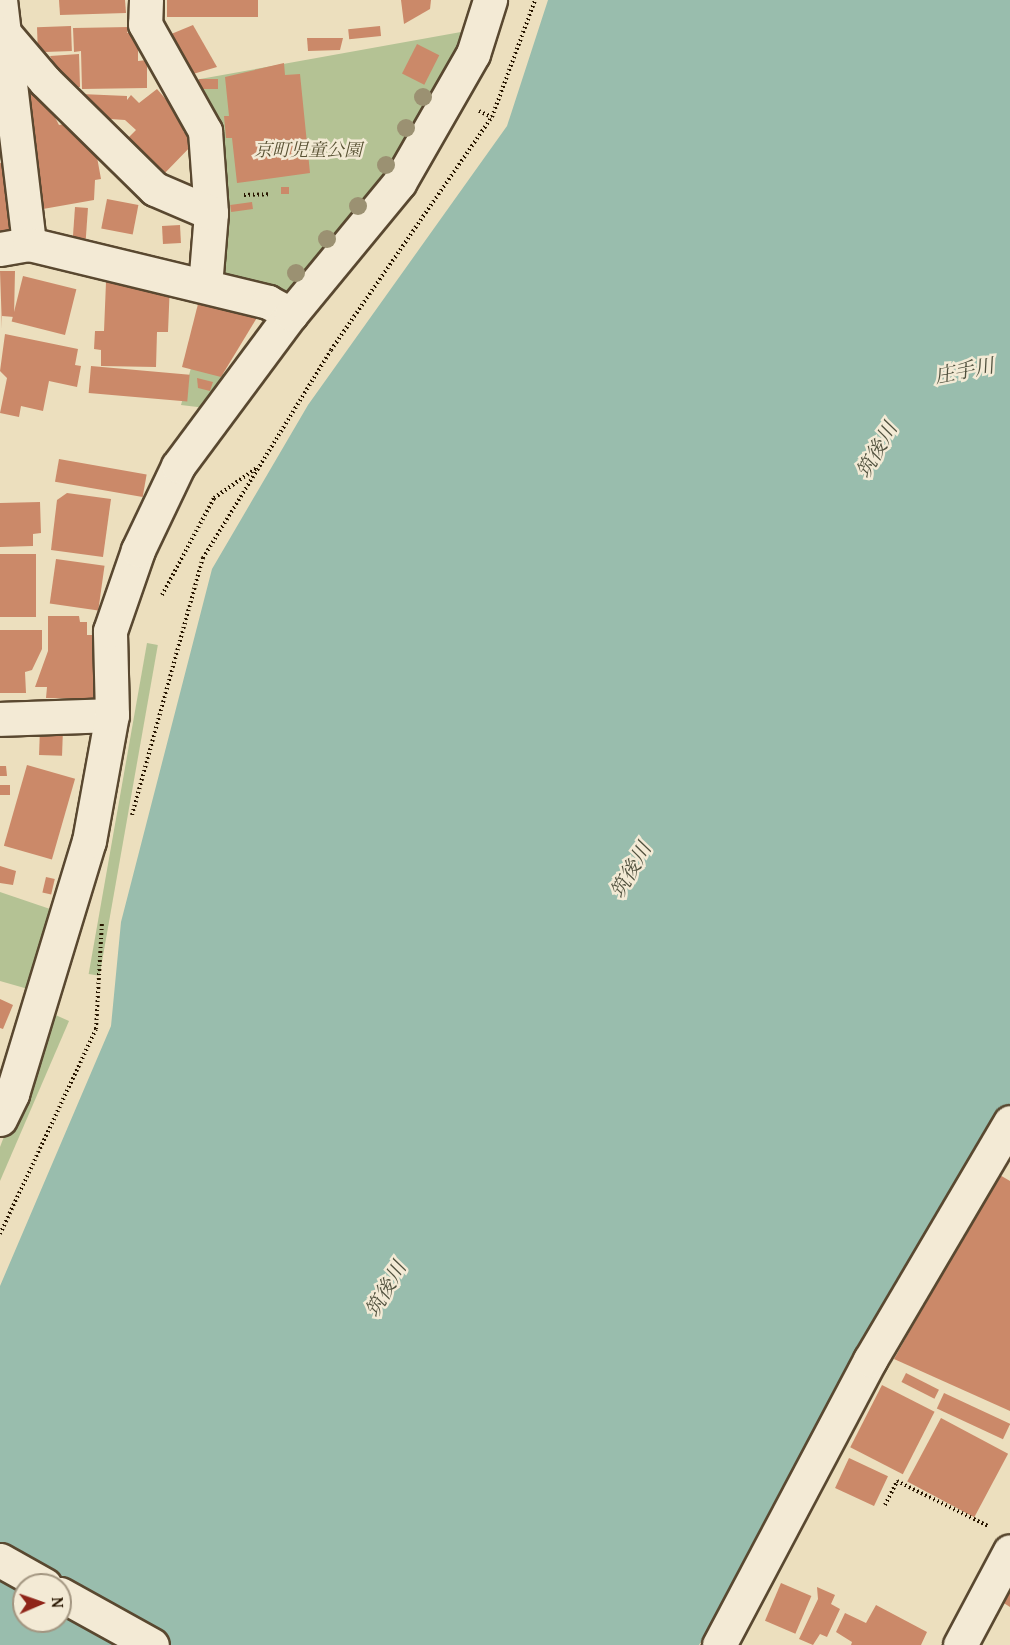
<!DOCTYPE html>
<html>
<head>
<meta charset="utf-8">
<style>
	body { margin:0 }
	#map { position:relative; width:1010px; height:1645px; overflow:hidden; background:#ecdfbe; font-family:"Gentium Book Plus","Noto Serif JP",serif }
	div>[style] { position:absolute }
	.green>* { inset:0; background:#b4c294; transform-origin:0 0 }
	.water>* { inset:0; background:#99bdad }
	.building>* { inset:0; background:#cb8969; transform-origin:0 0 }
	.path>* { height:4px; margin-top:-2px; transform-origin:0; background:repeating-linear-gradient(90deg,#281600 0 1.5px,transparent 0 4.5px) }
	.roads { filter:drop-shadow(2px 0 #594830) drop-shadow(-2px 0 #594830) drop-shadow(0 2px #594830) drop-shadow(0 -2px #594830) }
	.minor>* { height:33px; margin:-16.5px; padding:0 16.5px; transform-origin:16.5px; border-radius:16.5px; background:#f3ead5 }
	.trees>* { width:18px; height:18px; margin:-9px; border-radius:50%; background:#9b9172 }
	span { translate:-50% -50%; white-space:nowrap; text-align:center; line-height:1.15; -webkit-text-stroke:5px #f3ead5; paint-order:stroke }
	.park-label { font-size:18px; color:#595234; font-style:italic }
	.water-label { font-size:20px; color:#50503d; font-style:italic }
	.north { position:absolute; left:12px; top:1573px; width:60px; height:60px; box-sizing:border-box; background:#f3ead5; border:2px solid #a29580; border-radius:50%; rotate:88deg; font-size:16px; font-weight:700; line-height:24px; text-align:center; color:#281600 }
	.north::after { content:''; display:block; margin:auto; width:21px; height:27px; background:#8f2418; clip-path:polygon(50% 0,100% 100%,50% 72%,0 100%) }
</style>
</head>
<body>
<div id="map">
	<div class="green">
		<div style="clip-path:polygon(461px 32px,455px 70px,399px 183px,288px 302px,217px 276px,189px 81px)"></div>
		<div style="clip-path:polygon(192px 364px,236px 378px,214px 409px,181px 405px)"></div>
		<div style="left:147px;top:643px;width:11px;height:336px;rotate:10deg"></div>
		<div style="clip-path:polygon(0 892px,53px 910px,28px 989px,0 981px)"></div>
		<div style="clip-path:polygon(51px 1013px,69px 1021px,0 1181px,0 1147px)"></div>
	</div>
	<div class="water">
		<div style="clip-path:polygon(evenodd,548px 0,1010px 0,1010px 1109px,898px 1287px,699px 1645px,0 1645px,0 1286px,111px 1026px,121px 922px,212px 569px,308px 405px,507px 126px,548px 0,24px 1585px,60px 1585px,60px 1621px,24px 1621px,24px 1585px)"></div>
	</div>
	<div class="building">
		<div style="clip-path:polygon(59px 0,125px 0,126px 13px,60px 15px)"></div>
		<div style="left:167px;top:0;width:91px;height:17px"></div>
		<div style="clip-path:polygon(401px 0,431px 0,430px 9px,404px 24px)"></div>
		<div style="clip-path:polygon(193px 25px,217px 67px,186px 76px,164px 37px)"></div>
		<div style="left:71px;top:26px;width:25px;height:34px;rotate:88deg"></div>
		<div style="left:380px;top:26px;width:10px;height:32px;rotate:84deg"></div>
		<div style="clip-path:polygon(130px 27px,127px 33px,138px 33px,138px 61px,147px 60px,147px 88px,82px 89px,81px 51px,74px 52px,73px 28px)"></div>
		<div style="clip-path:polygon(307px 38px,343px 38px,340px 50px,308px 51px)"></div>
		<div style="left:417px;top:44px;width:25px;height:33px;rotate:27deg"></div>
		<div style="clip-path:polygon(79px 54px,80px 87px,67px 88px,50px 56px)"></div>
		<div style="clip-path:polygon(284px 63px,285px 75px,300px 74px,310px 173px,237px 183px,232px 138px,226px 138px,224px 116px,229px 116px,225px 77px)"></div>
		<div style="left:218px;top:79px;width:10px;height:19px;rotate:90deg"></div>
		<div style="clip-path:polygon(40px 88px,59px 125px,69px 123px,71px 130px,78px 129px,86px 136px,88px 148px,95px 146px,101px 179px,95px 180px,94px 200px,43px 209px,30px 137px,27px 90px)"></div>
		<div style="clip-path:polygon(157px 89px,189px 126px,183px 131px,195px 142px,161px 177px,125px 141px,136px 130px,125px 120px,95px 118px,81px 94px,127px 96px,127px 100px,131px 95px,139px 103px)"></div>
		<div style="clip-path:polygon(3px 162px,11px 231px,0 234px,0 163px)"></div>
		<div style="left:281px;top:187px;width:8px;height:7px"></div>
		<div style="left:107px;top:199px;width:32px;height:30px;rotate:11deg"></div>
		<div style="left:252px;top:202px;width:7px;height:22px;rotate:82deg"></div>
		<div style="left:75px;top:207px;width:13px;height:31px;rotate:4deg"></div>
		<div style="left:180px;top:225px;width:18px;height:18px;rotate:87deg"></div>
		<div style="clip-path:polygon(0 271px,15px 271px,14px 317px,2px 316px,2px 329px)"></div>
		<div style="left:23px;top:276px;width:55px;height:47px;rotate:14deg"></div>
		<div style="clip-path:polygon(106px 282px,170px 283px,168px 332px,157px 332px,156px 367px,101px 366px,101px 350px,94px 349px,95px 331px,104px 331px)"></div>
		<div style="clip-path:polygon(199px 300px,258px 316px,221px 377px,182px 367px)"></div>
		<div style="clip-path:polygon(5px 334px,78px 349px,75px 365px,81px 366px,77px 387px,49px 381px,43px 411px,21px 406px,19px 417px,0 413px,7px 378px,0 371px)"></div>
		<div style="left:91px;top:366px;width:99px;height:27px;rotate:5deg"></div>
		<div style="clip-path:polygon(197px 378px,213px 382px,210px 391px,198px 388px)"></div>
		<div style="left:59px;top:459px;width:89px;height:23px;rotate:10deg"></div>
		<div style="clip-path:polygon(67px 493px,111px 499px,103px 557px,51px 550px,57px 500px)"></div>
		<div style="clip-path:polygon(40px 502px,41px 533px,33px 534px,33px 546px,0 547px,0 503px)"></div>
		<div style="left:0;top:554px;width:36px;height:63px"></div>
		<div style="left:56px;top:559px;width:49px;height:45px;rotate:8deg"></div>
		<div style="clip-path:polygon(48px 616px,79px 616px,80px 622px,87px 622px,87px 635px,94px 635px,93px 660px,99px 664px,98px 699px,46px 698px,47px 687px,35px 687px,48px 651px)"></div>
		<div style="clip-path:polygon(0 630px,42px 630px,42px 649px,32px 670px,25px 672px,26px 693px,0 693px)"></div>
		<div style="left:40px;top:728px;width:23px;height:27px;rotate:2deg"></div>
		<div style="left:27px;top:765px;width:50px;height:84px;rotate:16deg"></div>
		<div style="clip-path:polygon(0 766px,6px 766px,7px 776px,0 776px)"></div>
		<div style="left:0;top:785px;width:10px;height:10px"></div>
		<div style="clip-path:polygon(0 866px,16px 871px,13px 885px,0 883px)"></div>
		<div style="left:46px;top:877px;width:9px;height:16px;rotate:13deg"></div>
		<div style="clip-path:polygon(0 999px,13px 1005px,3px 1029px,0 1028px)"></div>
		<div style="clip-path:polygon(998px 1174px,1010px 1181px,1010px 1411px,894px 1359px)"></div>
		<div style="left:906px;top:1373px;width:37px;height:10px;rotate:27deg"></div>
		<div style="left:882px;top:1385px;width:59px;height:70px;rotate:27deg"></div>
		<div style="left:944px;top:1393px;width:73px;height:17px;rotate:25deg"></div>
		<div style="left:941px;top:1418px;width:76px;height:72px;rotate:28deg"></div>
		<div style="left:849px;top:1458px;width:43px;height:33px;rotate:25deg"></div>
		<div style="left:781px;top:1583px;width:33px;height:41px;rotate:23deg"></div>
		<div style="clip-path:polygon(1010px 1585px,1010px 1607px,999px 1600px)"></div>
		<div style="clip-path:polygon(817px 1587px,835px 1595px,831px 1604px,840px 1609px,827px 1637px,820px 1634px,813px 1645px,799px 1639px,818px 1599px)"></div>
		<div style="clip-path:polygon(876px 1605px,927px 1632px,921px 1645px,851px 1645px,852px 1642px,836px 1632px,845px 1613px,866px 1623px)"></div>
	</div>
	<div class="path">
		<div style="left:479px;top:111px;width:14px;rotate:25deg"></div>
		<div style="left:244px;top:195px;width:25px;rotate:-2deg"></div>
		<div style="left:162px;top:595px;width:110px;rotate:-61.8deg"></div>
		<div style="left:214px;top:498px;width:54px;rotate:-35.2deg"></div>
		<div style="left:132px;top:815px;width:267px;rotate:-74.6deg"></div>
		<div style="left:203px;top:558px;width:244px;rotate:-58.4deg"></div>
		<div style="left:331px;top:350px;width:283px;rotate:-55.4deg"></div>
		<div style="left:492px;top:117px;width:125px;rotate:-69.8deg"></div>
		<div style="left:0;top:1234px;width:226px;rotate:-64.9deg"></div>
		<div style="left:96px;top:1029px;width:106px;rotate:-86.8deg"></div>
		<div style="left:885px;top:1505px;width:27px;rotate:-63deg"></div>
		<div style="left:897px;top:1481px;width:102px;rotate:26.3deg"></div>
	</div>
	<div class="roads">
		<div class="minor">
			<div style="left:0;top:0;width:246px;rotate:83.2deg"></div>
			<div style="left:146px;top:0;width:24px;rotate:92deg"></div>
			<div style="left:145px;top:24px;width:123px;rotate:60.7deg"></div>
			<div style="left:205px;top:131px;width:82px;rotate:85.8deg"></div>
			<div style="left:211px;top:213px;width:73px;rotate:94.7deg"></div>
			<div style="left:4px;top:33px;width:63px;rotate:49.5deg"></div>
			<div style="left:45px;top:81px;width:154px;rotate:44.5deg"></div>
			<div style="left:155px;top:189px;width:61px;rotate:23.2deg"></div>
			<div style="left:0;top:249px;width:29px;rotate:-10deg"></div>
			<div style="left:29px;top:244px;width:246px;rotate:13.6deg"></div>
			<div style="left:268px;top:302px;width:26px;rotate:28deg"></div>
			<div style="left:0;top:719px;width:112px;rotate:-2deg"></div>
			<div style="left:0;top:1119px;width:28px;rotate:-64deg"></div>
			<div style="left:12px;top:1094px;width:264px;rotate:-73.1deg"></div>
			<div style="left:89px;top:841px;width:128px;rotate:-79.7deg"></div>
			<div style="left:112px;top:715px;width:84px;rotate:-91.4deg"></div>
			<div style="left:110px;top:631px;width:86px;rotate:-70.9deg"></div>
			<div style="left:138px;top:550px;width:93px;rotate:-64.5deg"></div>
			<div style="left:178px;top:466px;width:189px;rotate:-53.4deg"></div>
			<div style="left:291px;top:314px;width:170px;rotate:-50.5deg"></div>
			<div style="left:399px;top:183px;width:149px;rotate:-60.2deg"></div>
			<div style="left:473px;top:54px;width:57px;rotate:-72.5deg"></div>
			<div style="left:0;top:1560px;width:51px;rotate:29.1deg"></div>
			<div style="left:60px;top:1594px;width:105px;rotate:29deg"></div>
			<div style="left:719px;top:1645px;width:323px;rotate:-62.1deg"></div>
			<div style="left:870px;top:1360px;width:276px;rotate:-59.5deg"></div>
			<div style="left:960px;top:1645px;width:106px;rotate:-62deg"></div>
		</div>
	</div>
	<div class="trees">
		<div style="left:423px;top:97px"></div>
		<div style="left:406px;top:128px"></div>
		<div style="left:386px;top:165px"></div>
		<div style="left:358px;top:206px"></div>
		<div style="left:327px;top:239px"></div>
		<div style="left:296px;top:273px"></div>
	</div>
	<div class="park-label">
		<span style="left:308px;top:150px">京町児童公園</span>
	</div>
	<div class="water-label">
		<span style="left:964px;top:370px;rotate:-11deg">庄手川</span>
		<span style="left:876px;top:450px;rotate:-60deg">筑後川</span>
		<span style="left:630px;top:870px;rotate:-60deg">筑後川</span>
		<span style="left:385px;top:1289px;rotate:-60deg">筑後川</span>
	</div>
	<div class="north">N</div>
</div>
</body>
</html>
